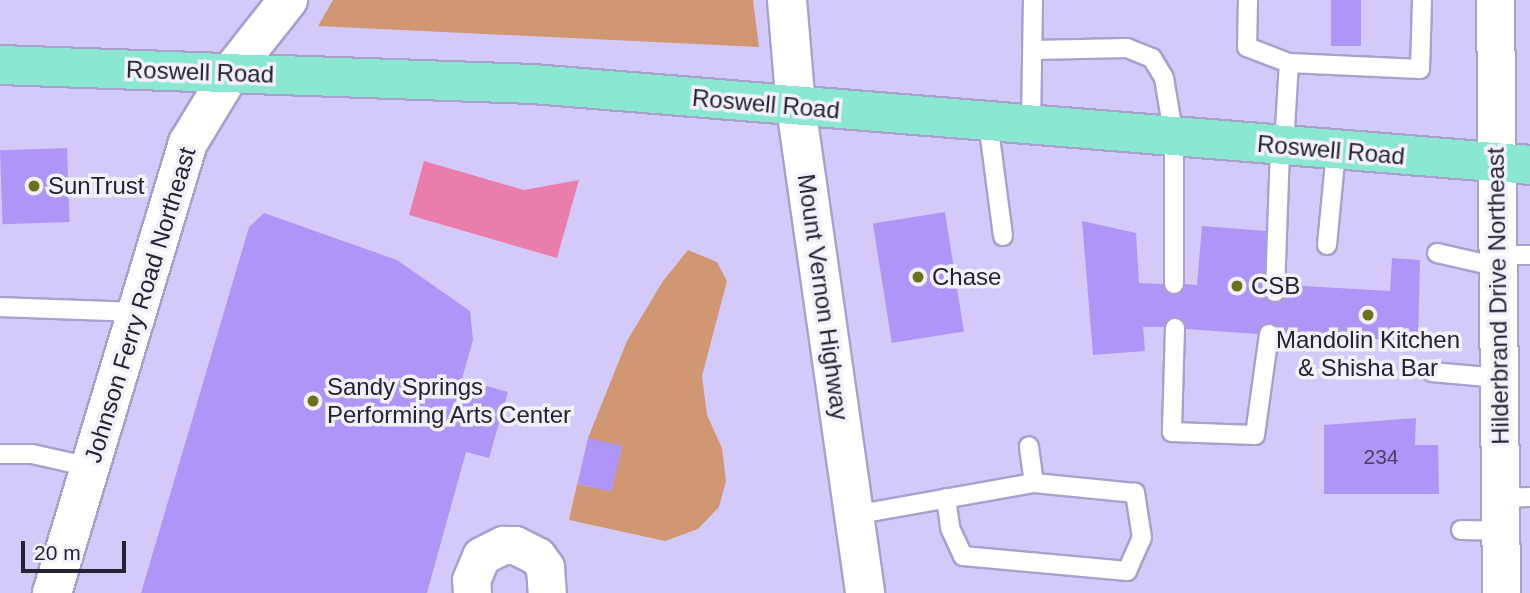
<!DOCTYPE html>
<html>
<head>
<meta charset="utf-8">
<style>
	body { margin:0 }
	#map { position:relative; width:1530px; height:593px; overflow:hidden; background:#d4cafa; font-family:Helvetica,sans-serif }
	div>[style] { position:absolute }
	.green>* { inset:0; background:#d19772 }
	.water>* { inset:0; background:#e97eac }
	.building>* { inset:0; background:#ae96f8; transform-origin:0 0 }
	.roads { filter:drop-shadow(2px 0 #a9a0ce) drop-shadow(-2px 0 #a9a0ce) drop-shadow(0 2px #a9a0ce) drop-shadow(0 -2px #a9a0ce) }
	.service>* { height:18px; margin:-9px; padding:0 9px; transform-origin:9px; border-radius:9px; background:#fff }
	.minor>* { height:37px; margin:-18.5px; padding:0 18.5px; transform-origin:18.5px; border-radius:18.5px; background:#fff }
	.tertiary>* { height:38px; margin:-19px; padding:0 19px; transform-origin:19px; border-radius:19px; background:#fff }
	.secondary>* { height:38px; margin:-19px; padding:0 19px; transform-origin:19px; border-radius:19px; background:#fff }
	.primary>* { height:38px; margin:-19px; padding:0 19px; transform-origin:19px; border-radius:19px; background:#89e7d2 }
	.dots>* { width:19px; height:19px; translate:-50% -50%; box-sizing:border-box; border:4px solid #f3f1fb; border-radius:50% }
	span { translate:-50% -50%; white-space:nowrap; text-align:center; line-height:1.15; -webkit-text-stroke:7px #f3f1fb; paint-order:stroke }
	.number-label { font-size:21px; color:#483f65 }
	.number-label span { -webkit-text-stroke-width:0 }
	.street-label { font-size:24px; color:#262234 }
	.poi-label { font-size:24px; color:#262234 }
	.left { translate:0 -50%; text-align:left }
	.scale { position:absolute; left:21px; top:541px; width:105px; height:32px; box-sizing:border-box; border:4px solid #262234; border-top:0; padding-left:9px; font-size:21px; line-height:24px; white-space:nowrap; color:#262234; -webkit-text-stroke:5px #f3f1fb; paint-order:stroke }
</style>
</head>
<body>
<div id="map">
	<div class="green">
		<div style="clip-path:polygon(333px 0,753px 0,759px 47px,318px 26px)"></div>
		<div style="clip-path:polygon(688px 250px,717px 262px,727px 281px,702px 376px,707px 415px,722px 448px,726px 481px,719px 507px,698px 529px,665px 541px,569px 520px,577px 484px,610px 491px,622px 447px,588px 438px,627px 341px,663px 281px)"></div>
	</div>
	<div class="water">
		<div style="clip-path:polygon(424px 161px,524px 190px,579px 180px,557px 258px,409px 215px)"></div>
	</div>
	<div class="building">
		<div style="left:1331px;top:0;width:30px;height:46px"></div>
		<div style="left:67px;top:148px;width:74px;height:67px;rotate:88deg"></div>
		<div style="left:945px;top:212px;width:121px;height:73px;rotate:81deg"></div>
		<div style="clip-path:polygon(264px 213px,397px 260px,470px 311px,473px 340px,462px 379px,508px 392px,489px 458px,466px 452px,427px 593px,141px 593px,249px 227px)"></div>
		<div style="clip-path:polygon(1082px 221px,1136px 233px,1139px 283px,1163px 284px,1173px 295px,1185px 284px,1197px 285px,1202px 226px,1266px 231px,1264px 292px,1274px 303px,1284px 299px,1287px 285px,1390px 291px,1392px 258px,1420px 260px,1418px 341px,1280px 335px,1270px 323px,1258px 334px,1186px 329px,1175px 317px,1164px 327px,1143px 327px,1145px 351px,1093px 355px)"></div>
		<div style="clip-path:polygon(1416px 418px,1415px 445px,1438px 445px,1439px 494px,1324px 494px,1324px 425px)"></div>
		<div style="left:588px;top:438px;width:35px;height:47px;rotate:13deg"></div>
	</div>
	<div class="roads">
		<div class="service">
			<div style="left:1248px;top:0;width:47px;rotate:91.2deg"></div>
			<div style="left:1247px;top:47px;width:45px;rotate:20.9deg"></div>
			<div style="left:1289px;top:63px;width:131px;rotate:2.6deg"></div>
			<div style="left:1420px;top:69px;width:69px;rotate:-88.3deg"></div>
			<div style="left:1033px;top:50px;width:94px;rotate:-1.2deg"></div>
			<div style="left:1127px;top:48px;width:27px;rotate:22deg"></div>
			<div style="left:1152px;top:58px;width:23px;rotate:59deg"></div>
			<div style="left:1164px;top:78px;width:60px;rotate:80.4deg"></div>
			<div style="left:1174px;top:137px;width:147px;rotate:90deg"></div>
			<div style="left:988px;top:122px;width:115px;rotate:82.5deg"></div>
			<div style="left:1031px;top:126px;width:126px;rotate:-89.1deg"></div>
			<div style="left:1284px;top:146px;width:83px;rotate:-86.6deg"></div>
			<div style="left:1327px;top:245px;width:94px;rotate:-84.5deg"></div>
			<div style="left:1437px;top:253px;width:63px;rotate:12.9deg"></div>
			<div style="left:1498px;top:255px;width:32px"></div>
			<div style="left:1275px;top:292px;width:146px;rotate:-88deg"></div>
			<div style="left:0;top:307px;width:136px;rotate:2.1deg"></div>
			<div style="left:1175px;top:328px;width:104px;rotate:91.7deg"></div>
			<div style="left:1172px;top:432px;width:83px;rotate:2.1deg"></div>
			<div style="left:1255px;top:435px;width:102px;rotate:-82.1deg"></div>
			<div style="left:1432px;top:372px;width:67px;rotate:5.1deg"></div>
			<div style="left:0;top:454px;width:32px"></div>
			<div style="left:32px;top:454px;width:59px;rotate:12.6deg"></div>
			<div style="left:946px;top:498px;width:30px;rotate:82deg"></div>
			<div style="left:950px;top:528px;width:31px;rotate:65deg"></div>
			<div style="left:963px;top:556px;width:165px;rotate:5.2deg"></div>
			<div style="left:1127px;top:571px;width:36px;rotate:-66deg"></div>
			<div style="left:1142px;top:538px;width:46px;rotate:-98.8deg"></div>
			<div style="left:1135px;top:493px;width:101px;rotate:-174.3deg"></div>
			<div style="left:1500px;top:498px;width:30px;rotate:-2deg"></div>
			<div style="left:854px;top:515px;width:183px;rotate:-10.1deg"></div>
			<div style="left:1034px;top:483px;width:37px;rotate:-98deg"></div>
			<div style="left:1461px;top:530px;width:39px;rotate:1deg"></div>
		</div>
		<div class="minor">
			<div style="left:1495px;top:0;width:593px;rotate:89.42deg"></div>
			<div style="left:472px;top:593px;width:13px;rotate:-94deg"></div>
			<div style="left:471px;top:580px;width:26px;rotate:-67deg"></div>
			<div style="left:481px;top:556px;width:25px;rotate:-27deg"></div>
			<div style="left:503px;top:545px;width:12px"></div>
			<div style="left:515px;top:545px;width:25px;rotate:27deg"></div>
			<div style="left:537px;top:556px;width:14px;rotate:54deg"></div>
			<div style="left:545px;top:567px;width:26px;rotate:86deg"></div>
		</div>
		<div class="tertiary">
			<div style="left:796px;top:107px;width:491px;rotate:81.9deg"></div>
			<div style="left:52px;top:593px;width:470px;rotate:-73.2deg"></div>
			<div style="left:188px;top:143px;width:83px;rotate:-58.8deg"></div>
		</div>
		<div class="secondary">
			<div style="left:787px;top:0;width:107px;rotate:85.2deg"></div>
			<div style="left:231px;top:72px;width:92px;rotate:-51.6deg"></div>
		</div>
		<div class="primary">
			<div style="left:0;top:65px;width:533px;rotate:2.04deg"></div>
			<div style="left:533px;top:84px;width:1000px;rotate:4.64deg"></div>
		</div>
	</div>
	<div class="dots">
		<div style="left:34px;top:186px;background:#6b721a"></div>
		<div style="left:918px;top:277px;background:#6b721a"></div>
		<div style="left:1237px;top:286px;background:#6b721a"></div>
		<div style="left:1368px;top:315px;background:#6b721a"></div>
		<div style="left:313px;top:401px;background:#6b721a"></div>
	</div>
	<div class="number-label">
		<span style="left:1381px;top:457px">234</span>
	</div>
	<div class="street-label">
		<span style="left:200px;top:72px;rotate:2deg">Roswell Road</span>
		<span style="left:766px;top:104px;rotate:5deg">Roswell Road</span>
		<span style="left:1331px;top:150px;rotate:5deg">Roswell Road</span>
		<span style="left:1498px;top:296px;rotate:-91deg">Hilderbrand Drive Northeast</span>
		<span style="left:823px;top:297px;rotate:82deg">Mount Vernon Highway</span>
		<span style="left:140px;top:305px;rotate:-73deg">Johnson Ferry Road Northeast</span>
	</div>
	<div class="poi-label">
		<span class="left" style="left:48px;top:186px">SunTrust</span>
		<span class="left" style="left:932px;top:277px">Chase</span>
		<span class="left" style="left:1251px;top:286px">CSB</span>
		<span style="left:1368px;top:354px">Mandolin Kitchen<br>&amp; Shisha Bar</span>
		<span class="left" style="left:327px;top:401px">Sandy Springs<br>Performing Arts Center</span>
	</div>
	<div class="scale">20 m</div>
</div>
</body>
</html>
